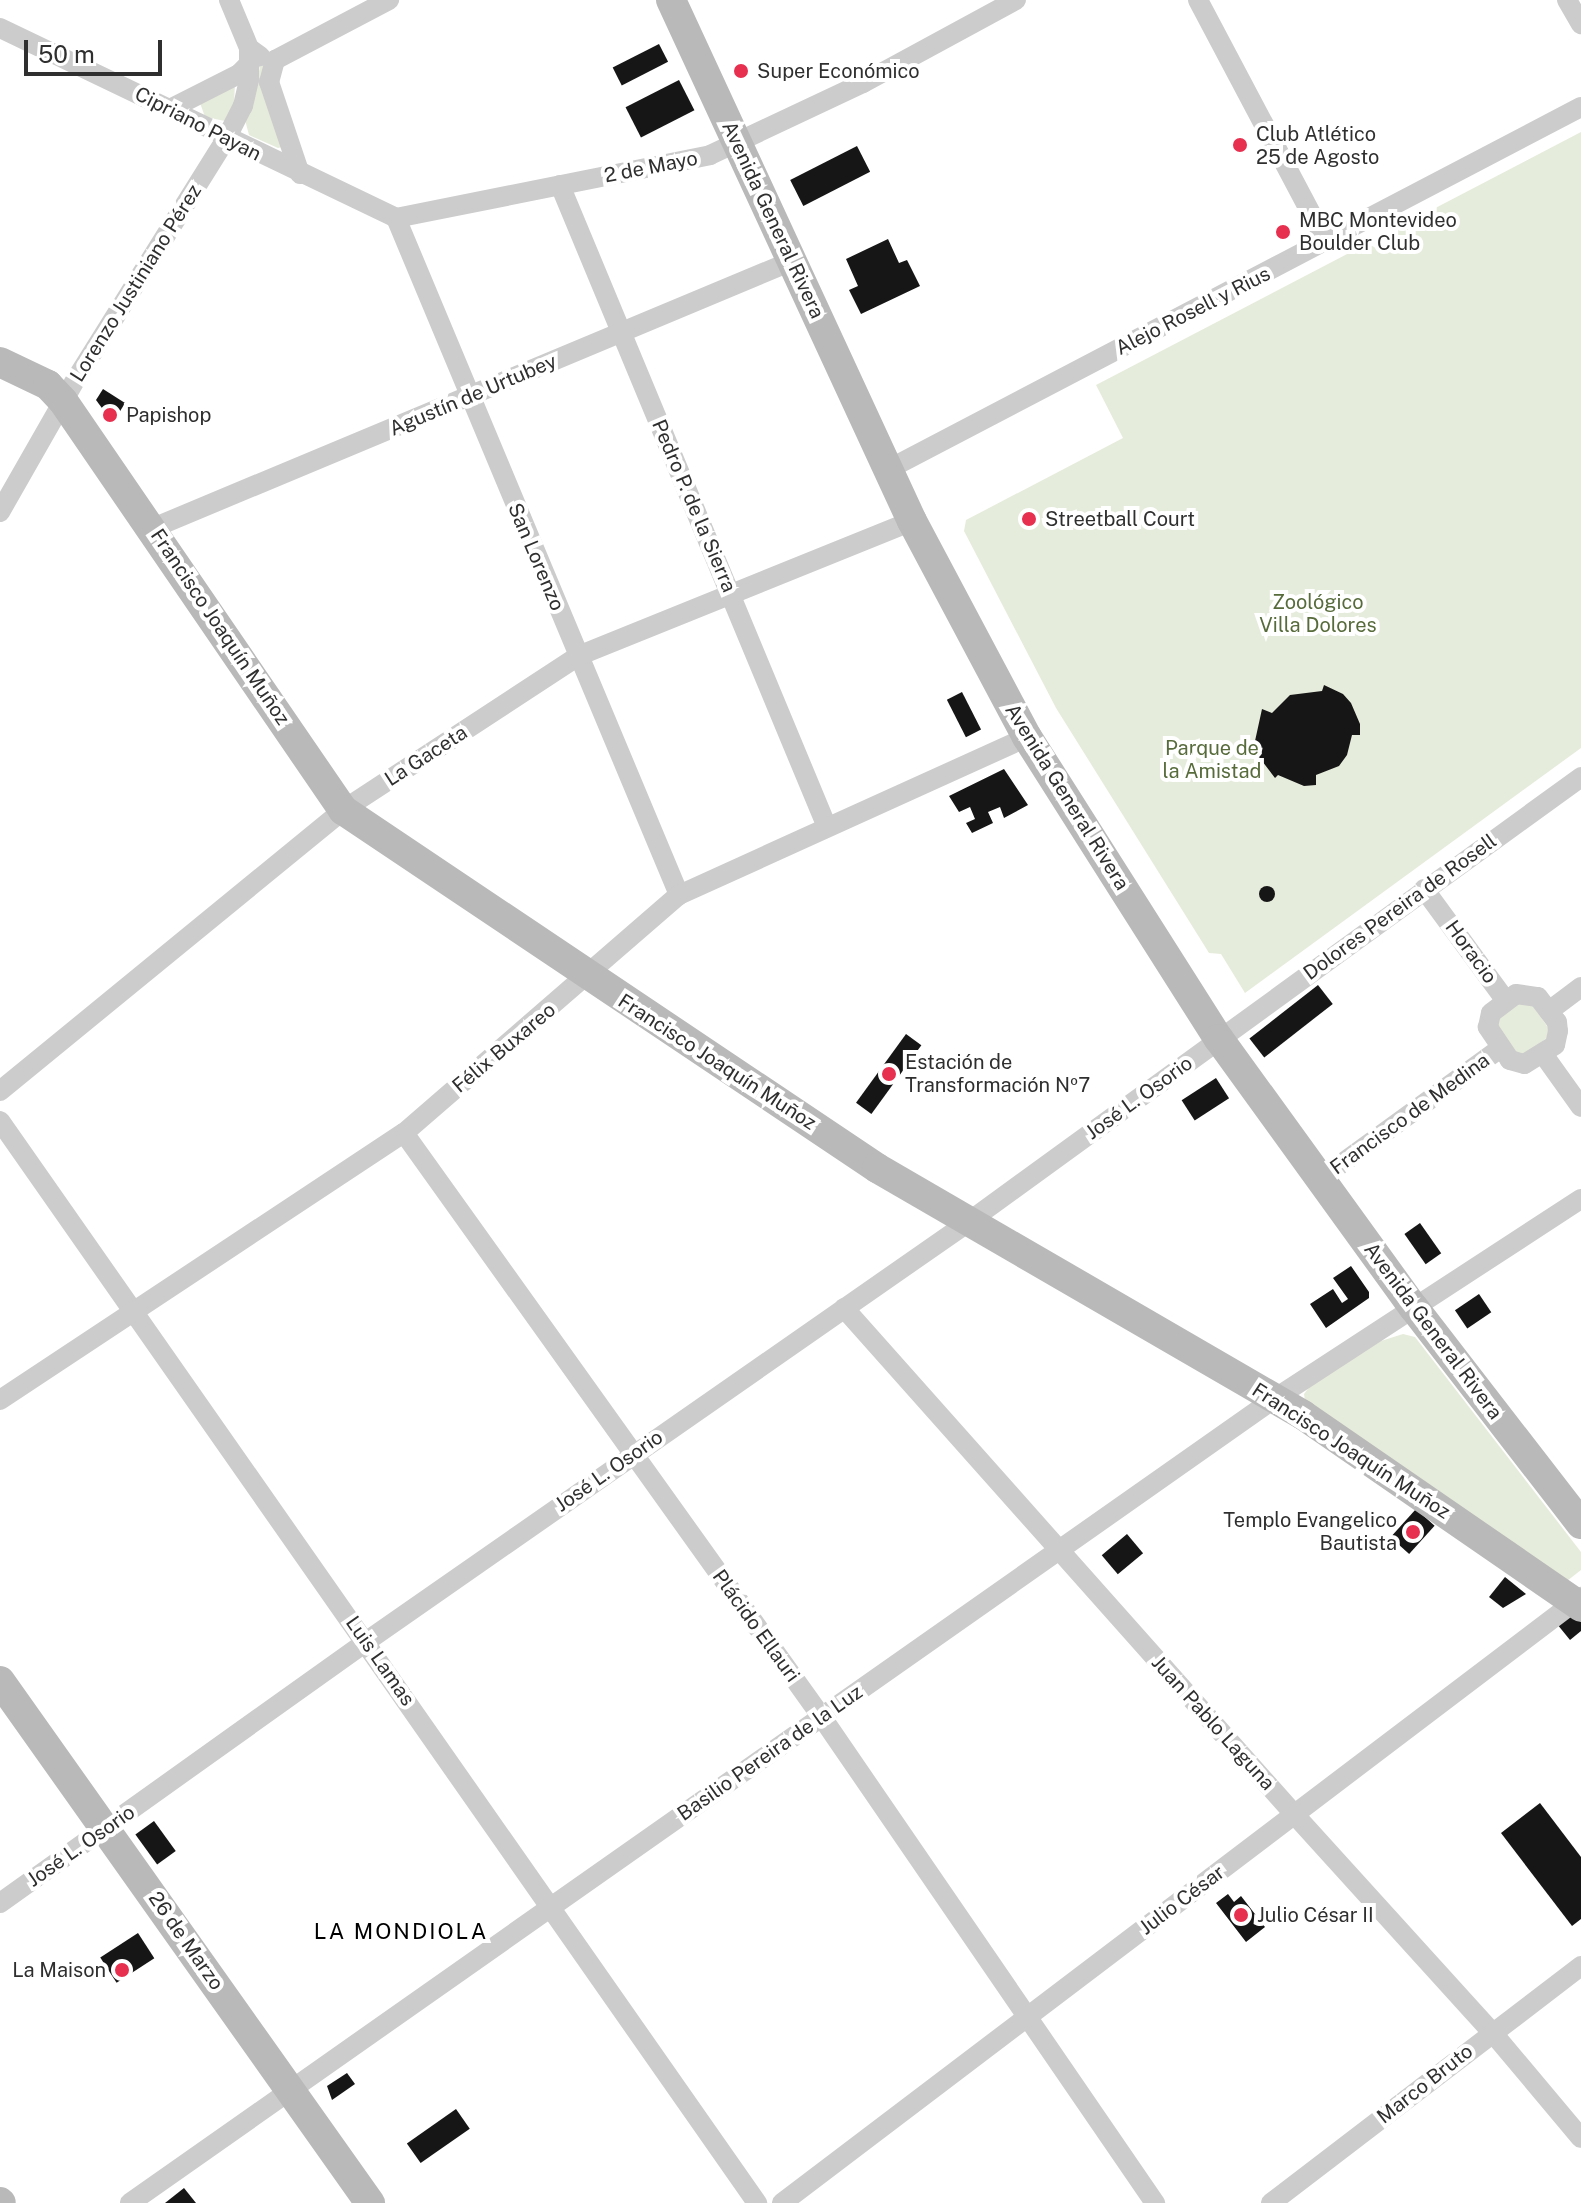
<!DOCTYPE html>
<html>
<head>
<meta charset="utf-8">
<style>
	body { margin:0 }
	#map { position:relative; width:1581px; height:2203px; overflow:hidden; background:#fff; font-family:"Public Sans",sans-serif }
	div>[style] { position:absolute }
	.green>* { inset:0; background:#e6ecdc }
	.building>* { inset:0; background:#161616; transform-origin:0 0 }
	.round { border-radius:50% }
	.street>* { height:20px; margin:-10px; padding:0 10px; transform-origin:10px; border-radius:10px; background:#ccc }
	.secondary>* { height:30px; margin:-15px; padding:0 15px; transform-origin:15px; border-radius:15px; background:#b9b9b9 }
	.dots>* { width:22px; height:22px; translate:-50% -50%; box-sizing:border-box; border:4px solid #fff; border-radius:50% }
	span { translate:-50% -50%; white-space:nowrap; text-align:center; line-height:1.15; -webkit-text-stroke:8px #fff; paint-order:stroke }
	.poi-label { font-size:20px; color:#2f2f2f }
	.left { translate:0 -50%; text-align:left }
	.right { translate:-100% -50%; text-align:right }
	.street-label { font-size:20px; color:#2f2f2f }
	.park-label { font-size:20px; color:#576b3b }
	.neighbourhood-label { font-size:22px; color:#000; letter-spacing:2px }
	.scale { position:absolute; left:24px; top:40px; width:138px; height:36px; box-sizing:border-box; border:4px solid #2f2f2f; border-top:0; padding-left:10px; font-size:24px; line-height:28px; white-space:nowrap; color:#2f2f2f; -webkit-text-stroke:6px #fff; paint-order:stroke }
</style>
</head>
<body>
<div id="map">
	<div class="green">
		<div style="clip-path:polygon(264px 61px,282px 147px,278px 148px,249px 135px,245px 120px,257px 87px,260px 64px)"></div>
		<div style="clip-path:polygon(235px 84px,234px 104px,225px 121px,205px 117px,200px 103px)"></div>
		<div style="clip-path:polygon(1581px 132px,1581px 748px,1245px 993px,1221px 954px,1209px 953px,1056px 708px,964px 531px,966px 520px,1123px 438px,1096px 385px)"></div>
		<div style="clip-path:polygon(1522px 1001px,1531px 1003px,1549px 1029px,1548px 1037px,1524px 1055px,1516px 1053px,1497px 1026px,1498px 1018px)"></div>
		<div style="clip-path:polygon(1403px 1334px,1415px 1337px,1581px 1552px,1581px 1570px,1567px 1581px,1305px 1401px,1304px 1394px,1313px 1382px,1381px 1341px)"></div>
	</div>
	<div class="building">
		<div style="left:659px;top:44px;width:20px;height:52px;rotate:63deg"></div>
		<div style="left:679px;top:80px;width:34px;height:60px;rotate:63deg"></div>
		<div style="left:857px;top:146px;width:29px;height:75px;rotate:63deg"></div>
		<div style="clip-path:polygon(888px 239px,899px 263px,907px 260px,920px 286px,861px 314px,849px 290px,858px 286px,846px 259px)"></div>
		<div style="clip-path:polygon(103px 389px,125px 403px,113px 423px,96px 400px)"></div>
		<div style="clip-path:polygon(1324px 685px,1343px 694px,1351px 703px,1360px 724px,1360px 735px,1352px 735px,1347px 755px,1339px 766px,1316px 775px,1316px 785px,1304px 786px,1278px 775px,1275px 778px,1259px 757px,1255px 741px,1262px 709px,1272px 713px,1290px 695px,1322px 691px)"></div>
		<div style="left:962px;top:692px;width:42px;height:17px;rotate:63deg"></div>
		<div style="clip-path:polygon(1004px 769px,1028px 805px,1004px 818px,1000px 807px,988px 812px,993px 823px,972px 833px,966px 823px,975px 819px,970px 807px,959px 812px,949px 796px)"></div>
		<div class="round" style="left:1259px;top:886px;width:16px;height:16px"></div>
		<div style="left:1318px;top:985px;width:24px;height:87px;rotate:52deg"></div>
		<div style="left:906px;top:1034px;width:19px;height:85px;rotate:36deg"></div>
		<div style="left:1216px;top:1078px;width:24px;height:41px;rotate:57deg"></div>
		<div style="left:1420px;top:1223px;width:37px;height:19px;rotate:55deg"></div>
		<div style="clip-path:polygon(1351px 1266px,1369px 1292px,1369px 1298px,1326px 1328px,1310px 1304px,1333px 1289px,1342px 1303px,1348px 1299px,1333px 1278px)"></div>
		<div style="left:1479px;top:1294px;width:22px;height:29px;rotate:56deg"></div>
		<div style="left:1416px;top:1509px;width:25px;height:38px;rotate:42deg"></div>
		<div style="left:1127px;top:1534px;width:25px;height:33px;rotate:50deg"></div>
		<div style="clip-path:polygon(1505px 1577px,1526px 1594px,1503px 1608px,1489px 1597px)"></div>
		<div style="clip-path:polygon(1573px 1612px,1581px 1622px,1581px 1631px,1570px 1640px,1557px 1624px)"></div>
		<div style="clip-path:polygon(1540px 1803px,1581px 1857px,1581px 1919px,1572px 1926px,1501px 1833px)"></div>
		<div style="left:154px;top:1821px;width:37px;height:23px;rotate:54deg"></div>
		<div style="clip-path:polygon(1228px 1894px,1234px 1902px,1241px 1896px,1265px 1927px,1246px 1942px,1216px 1903px)"></div>
		<div style="left:138px;top:1933px;width:30px;height:45px;rotate:57deg"></div>
		<div style="clip-path:polygon(347px 2073px,355px 2084px,332px 2100px,327px 2086px)"></div>
		<div style="left:456px;top:2109px;width:24px;height:60px;rotate:55deg"></div>
		<div style="clip-path:polygon(184px 2188px,196px 2203px,165px 2203px)"></div>
	</div>
	<div class="street">
		<div style="left:229px;top:0;width:52px;rotate:67.4deg"></div>
		<div style="left:249px;top:48px;width:14px;rotate:36deg"></div>
		<div style="left:1198px;top:0;width:274px;rotate:62.1deg"></div>
		<div style="left:1567px;top:0;width:28px;rotate:60deg"></div>
		<div style="left:0;top:28px;width:439px;rotate:25.6deg"></div>
		<div style="left:275px;top:60px;width:129px;rotate:-27.8deg"></div>
		<div style="left:275px;top:60px;width:23px;rotate:105deg"></div>
		<div style="left:269px;top:82px;width:97px;rotate:71.4deg"></div>
		<div style="left:170px;top:109px;width:77px;rotate:-26.9deg"></div>
		<div style="left:239px;top:74px;width:16px;rotate:-45deg"></div>
		<div style="left:560px;top:185px;width:695px;rotate:67.42deg"></div>
		<div style="left:396px;top:218px;width:734px;rotate:67.31deg"></div>
		<div style="left:396px;top:218px;width:320px;rotate:-11.3deg"></div>
		<div style="left:710px;top:155px;width:169px;rotate:-25.2deg"></div>
		<div style="left:863px;top:83px;width:174px;rotate:-28.5deg"></div>
		<div style="left:889px;top:469px;width:781px;rotate:-27.62deg"></div>
		<div style="left:0;top:512px;width:153px;rotate:-60.3deg"></div>
		<div style="left:76px;top:379px;width:283px;rotate:-58deg"></div>
		<div style="left:226px;top:139px;width:37px;rotate:-63deg"></div>
		<div style="left:243px;top:106px;width:28px;rotate:-77deg"></div>
		<div style="left:249px;top:79px;width:31px;rotate:-90deg"></div>
		<div style="left:153px;top:528px;width:693px;rotate:-22.68deg"></div>
		<div style="left:1424px;top:889px;width:139px;rotate:53.8deg"></div>
		<div style="left:1516px;top:994px;width:22px;rotate:8deg"></div>
		<div style="left:1538px;top:997px;width:31px;rotate:53deg"></div>
		<div style="left:1557px;top:1022px;width:9px;rotate:84deg"></div>
		<div style="left:1558px;top:1031px;width:14px;rotate:102deg"></div>
		<div style="left:1555px;top:1045px;width:36px;rotate:148deg"></div>
		<div style="left:1524px;top:1064px;width:15px;rotate:-164deg"></div>
		<div style="left:1510px;top:1060px;width:40px;rotate:-124deg"></div>
		<div style="left:1488px;top:1027px;width:14px;rotate:-78deg"></div>
		<div style="left:1491px;top:1013px;width:31px;rotate:-37deg"></div>
		<div style="left:1549px;top:1011px;width:40px;rotate:-37deg"></div>
		<div style="left:1543px;top:1054px;width:65px;rotate:54.4deg"></div>
		<div style="left:0;top:1091px;width:443px;rotate:-39.3deg"></div>
		<div style="left:343px;top:810px;width:281px;rotate:-33.2deg"></div>
		<div style="left:578px;top:656px;width:360px;rotate:-22deg"></div>
		<div style="left:0;top:1121px;width:1321px;rotate:55.02deg"></div>
		<div style="left:404px;top:1133px;width:717px;rotate:54.43deg"></div>
		<div style="left:821px;top:1716px;width:591px;rotate:55.56deg"></div>
		<div style="left:1319px;top:1180px;width:225px;rotate:-36deg"></div>
		<div style="left:844px;top:1308px;width:677px;rotate:48.35deg"></div>
		<div style="left:1294px;top:1814px;width:294px;rotate:47.8deg"></div>
		<div style="left:1492px;top:2032px;width:138px;rotate:50deg"></div>
		<div style="left:0;top:1400px;width:484px;rotate:-33.5deg"></div>
		<div style="left:404px;top:1133px;width:364px;rotate:-40.9deg"></div>
		<div style="left:679px;top:895px;width:382px;rotate:-24.4deg"></div>
		<div style="left:0;top:1903px;width:451px;rotate:-35.5deg"></div>
		<div style="left:367px;top:1641px;width:731px;rotate:-34.86deg"></div>
		<div style="left:967px;top:1223px;width:759px;rotate:-35.99deg"></div>
		<div style="left:130px;top:2203px;width:1398px;rotate:-35.1deg"></div>
		<div style="left:1274px;top:1399px;width:366px;rotate:-33.1deg"></div>
		<div style="left:782px;top:2203px;width:1003px;rotate:-37.18deg"></div>
		<div style="left:1271px;top:2203px;width:390px;rotate:-37.4deg"></div>
	</div>
	<div class="secondary">
		<div style="left:671px;top:0;width:574px;rotate:65.18deg"></div>
		<div style="left:912px;top:521px;width:245px;rotate:62deg"></div>
		<div style="left:1027px;top:737px;width:358px;rotate:57.6deg"></div>
		<div style="left:1219px;top:1039px;width:332px;rotate:54.1deg"></div>
		<div style="left:1414px;top:1308px;width:273px;rotate:52.3deg"></div>
		<div style="left:0;top:362px;width:53px;rotate:25.6deg"></div>
		<div style="left:48px;top:385px;width:22px;rotate:47deg"></div>
		<div style="left:63px;top:401px;width:496px;rotate:55.6deg"></div>
		<div style="left:343px;top:810px;width:643px;rotate:33.84deg"></div>
		<div style="left:877px;top:1168px;width:492px;rotate:30.1deg"></div>
		<div style="left:1303px;top:1415px;width:338px;rotate:34.6deg"></div>
		<div style="left:0;top:1681px;width:640px;rotate:54.67deg"></div>
		<div style="left:0;top:2202px;width:1px;rotate:45deg"></div>
	</div>
	<div class="dots">
		<div style="left:741px;top:71px;background:#e73050"></div>
		<div style="left:1240px;top:145px;background:#e73050"></div>
		<div style="left:1283px;top:232px;background:#e73050"></div>
		<div style="left:110px;top:415px;background:#e73050"></div>
		<div style="left:1029px;top:519px;background:#e73050"></div>
		<div style="left:889px;top:1074px;background:#e73050"></div>
		<div style="left:1413px;top:1532px;background:#e73050"></div>
		<div style="left:1241px;top:1915px;background:#e73050"></div>
		<div style="left:122px;top:1970px;background:#e73050"></div>
	</div>
	<div class="poi-label">
		<span class="left" style="left:757px;top:71px">Super Económico</span>
		<span class="left" style="left:1256px;top:146px">Club Atlético<br>25 de Agosto</span>
		<span class="left" style="left:1299px;top:232px">MBC Montevideo<br>Boulder Club</span>
		<span class="left" style="left:126px;top:415px">Papishop</span>
		<span class="left" style="left:1045px;top:519px">Streetball Court</span>
		<span class="left" style="left:905px;top:1074px">Estación de<br>Transformación Nº7</span>
		<span class="right" style="left:1397px;top:1532px">Templo Evangelico<br>Bautista</span>
		<span class="left" style="left:1257px;top:1915px">Julio César II</span>
		<span class="right" style="left:106px;top:1970px">La Maison</span>
	</div>
	<div class="street-label">
		<span style="left:198px;top:124px;rotate:27deg">Cipriano Payan</span>
		<span style="left:651px;top:167px;rotate:-11deg">2 de Mayo</span>
		<span style="left:773px;top:220px;rotate:65deg">Avenida General Rivera</span>
		<span style="left:136px;top:283px;rotate:-58deg">Lorenzo Justiniano Pérez</span>
		<span style="left:1193px;top:311px;rotate:-27deg">Alejo Rosell y Rius</span>
		<span style="left:473px;top:395px;rotate:-23deg">Agustín de Urtubey</span>
		<span style="left:694px;top:506px;rotate:67deg">Pedro P. de la Sierra</span>
		<span style="left:536px;top:557px;rotate:67deg">San Lorenzo</span>
		<span style="left:220px;top:627px;rotate:56deg">Francisco Joaquín Muñoz</span>
		<span style="left:426px;top:756px;rotate:-33deg">La Gaceta</span>
		<span style="left:1067px;top:797px;rotate:58deg">Avenida General Rivera</span>
		<span style="left:1400px;top:907px;rotate:-36deg">Dolores Pereira de Rosell</span>
		<span style="left:1471px;top:952px;rotate:54deg">Horacio</span>
		<span style="left:504px;top:1048px;rotate:-40deg">Félix Buxareo</span>
		<span style="left:717px;top:1062px;rotate:33deg">Francisco Joaquín Muñoz</span>
		<span style="left:1139px;top:1098px;rotate:-36deg">José L. Osorio</span>
		<span style="left:1410px;top:1114px;rotate:-36deg">Francisco de Medina</span>
		<span style="left:1433px;top:1331px;rotate:53deg">Avenida General Rivera</span>
		<span style="left:1351px;top:1451px;rotate:33deg">Francisco Joaquín Muñoz</span>
		<span style="left:609px;top:1471px;rotate:-35deg">José L. Osorio</span>
		<span style="left:756px;top:1626px;rotate:54deg">Plácido Ellauri</span>
		<span style="left:380px;top:1661px;rotate:55deg">Luis Lamas</span>
		<span style="left:1213px;top:1723px;rotate:48deg">Juan Pablo Laguna</span>
		<span style="left:770px;top:1753px;rotate:-35deg">Basilio Pereira de la Luz</span>
		<span style="left:81px;top:1846px;rotate:-35deg">José L. Osorio</span>
		<span style="left:1182px;top:1900px;rotate:-37deg">Julio César</span>
		<span style="left:186px;top:1941px;rotate:55deg">26 de Marzo</span>
		<span style="left:1425px;top:2084px;rotate:-38deg">Marco Bruto</span>
	</div>
	<div class="park-label">
		<span style="left:1318px;top:614px">Zoológico<br>Villa Dolores</span>
		<span style="left:1212px;top:760px">Parque de<br>la Amistad</span>
	</div>
	<div class="neighbourhood-label">
		<span style="left:401px;top:1932px">LA MONDIOLA</span>
	</div>
	<div class="scale">50 m</div>
</div>
</body>
</html>
